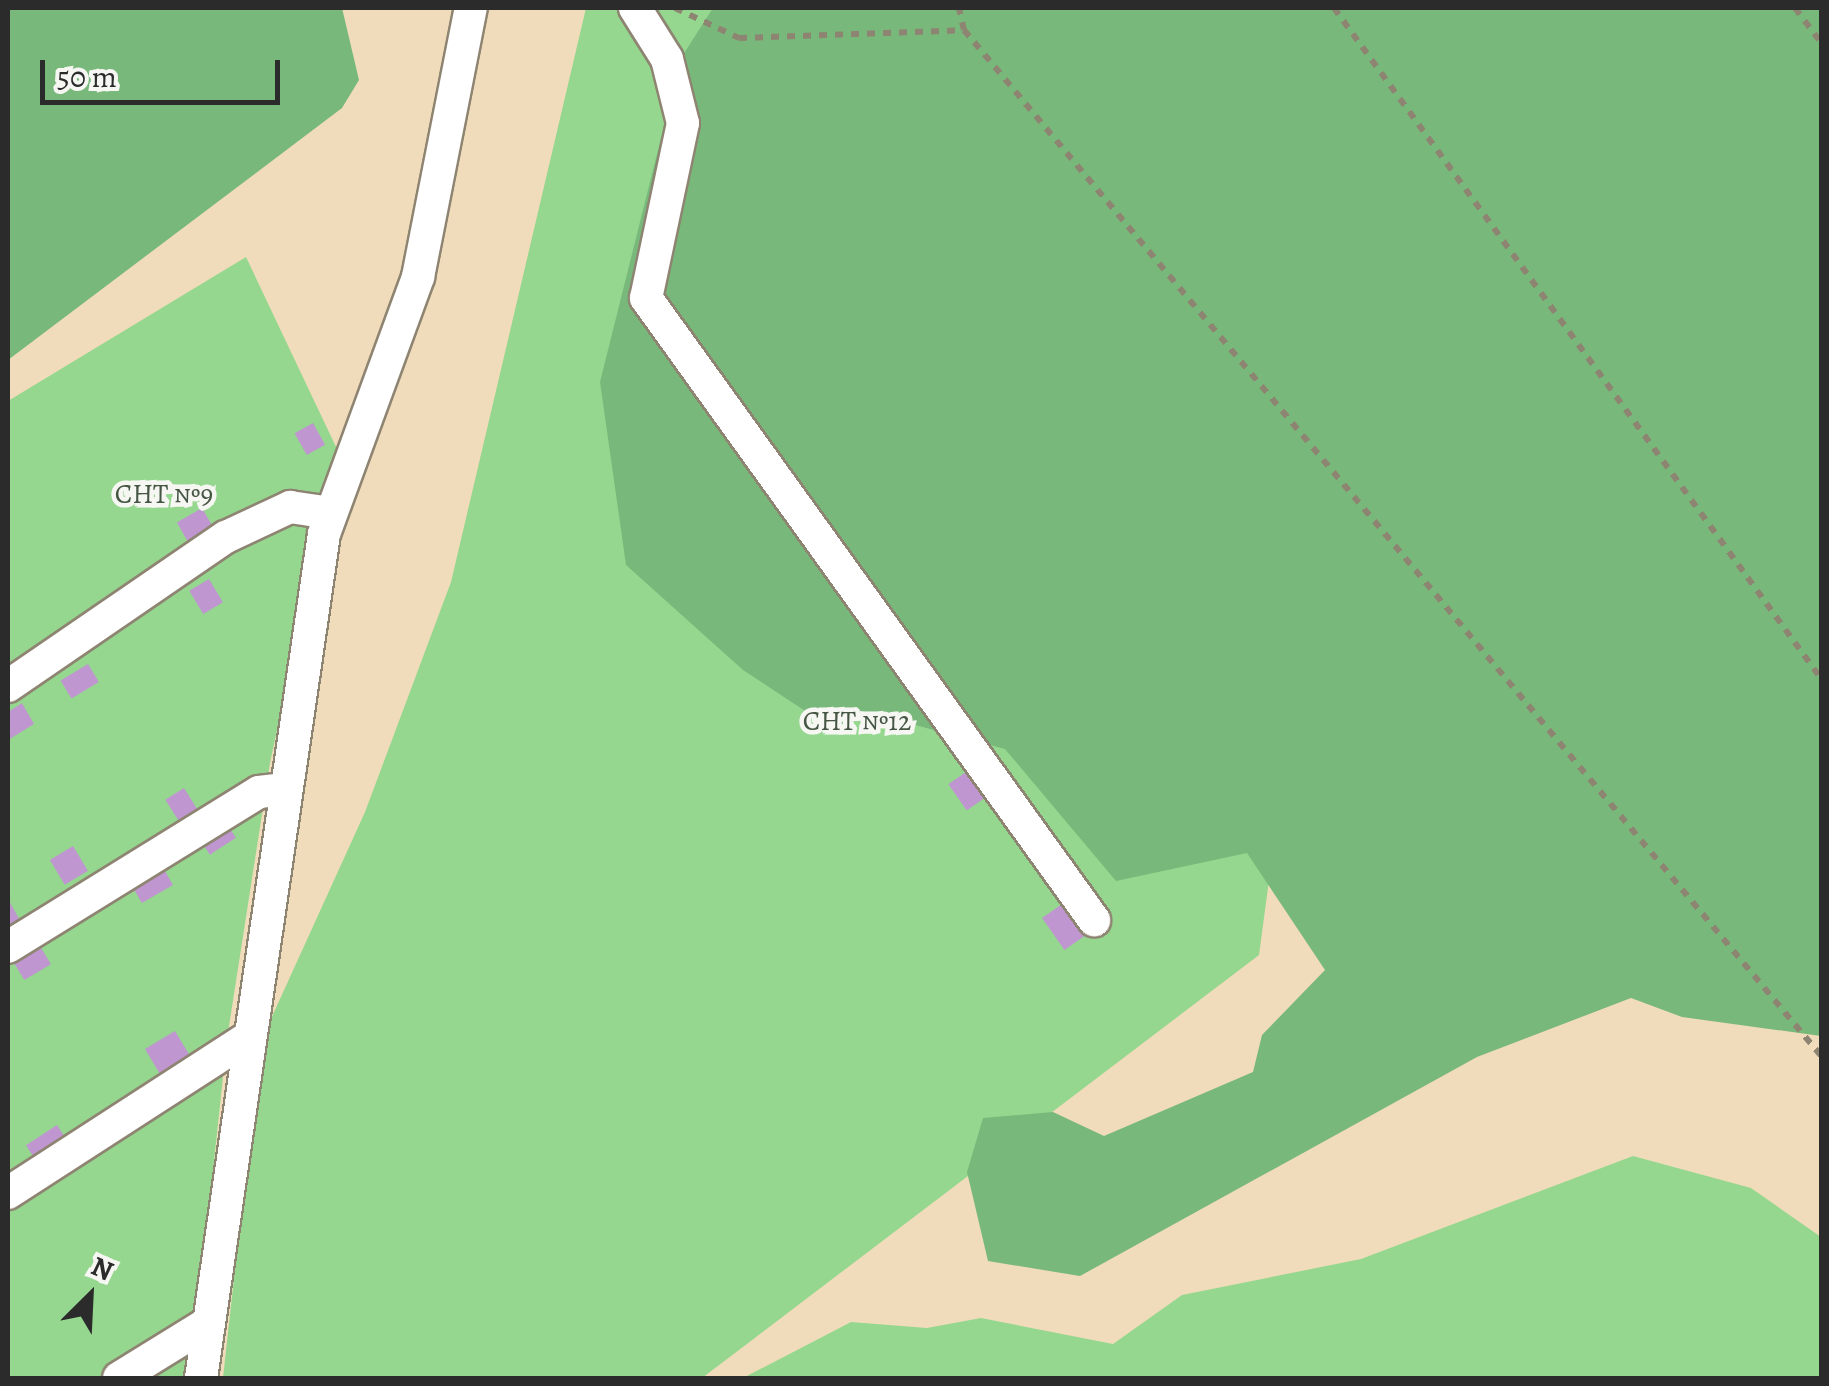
<!DOCTYPE html>
<html>
<head>
<meta charset="utf-8">
<style>
	body { margin:0 }
	#map { position:relative; width:1829px; height:1386px; overflow:hidden; background:#f0dcba; font-family:Alegreya,serif }
	div>[style] { position:absolute }
	.green>* { inset:0; background:#95d78f }
	.forest>* { inset:0; background:#78b87a }
	.building>* { inset:0; background:#c096d1; transform-origin:0 0 }
	.path>* { height:6px; margin-top:-3px; transform-origin:0; background:repeating-linear-gradient(90deg,#8e8472 0 8px,transparent 0 16px) }
	.roads { filter:drop-shadow(2px 0 #8e8472) drop-shadow(-2px 0 #8e8472) drop-shadow(0 2px #8e8472) drop-shadow(0 -2px #8e8472) }
	.minor>* { height:32px; margin:-16px; padding:0 16px; transform-origin:16px; border-radius:16px; background:#fff }
	span { translate:-50% -50%; white-space:nowrap; text-align:center; line-height:1.15; -webkit-text-stroke:9px #f6f6f2; paint-order:stroke }
	.park-label { font-size:28px; color:#465644 }
	.frame { position:absolute; inset:0; border:10px solid #2b2b2b; pointer-events:none }
	.north { position:absolute; left:40px; top:1246px; width:100px; height:100px; -webkit-text-stroke:8px #f6f6f2; paint-order:stroke; rotate:24deg; font-size:28px; font-weight:700; line-height:40px; text-align:center; color:#2b2b2b }
	.north::after { content:''; display:block; margin:auto; width:35px; height:45px; background:#2b2b2b; clip-path:polygon(50% 0,100% 100%,50% 72%,0 100%) }
	.scale { position:absolute; left:40px; top:60px; width:240px; height:45px; box-sizing:border-box; border:5px solid #2b2b2b; border-top:0; padding-left:12px; font-size:30px; line-height:35px; white-space:nowrap; color:#2b2b2b; -webkit-text-stroke:8px #f6f6f2; paint-order:stroke }
</style>
</head>
<body>
<div id="map">
	<div class="green">
		<div style="clip-path:polygon(586px 8px,1386px 8px,1259px 955px,702px 1378px,223px 1378px,260px 1043px,365px 812px,451px 582px)"></div>
		<div style="clip-path:polygon(246px 257px,337px 449px,270px 763px,227px 1039px,191px 1378px,8px 1378px,8px 401px)"></div>
		<div style="clip-path:polygon(1633px 1156px,1751px 1188px,1821px 1237px,1821px 1378px,743px 1378px,851px 1322px,927px 1328px,981px 1318px,1113px 1344px,1182px 1295px,1361px 1259px)"></div>
	</div>
	<div class="forest">
		<div style="clip-path:polygon(8px 8px,342px 8px,359px 80px,342px 108px,8px 360px)"></div>
		<div style="clip-path:polygon(713px 8px,1821px 8px,1821px 1036px,1682px 1017px,1631px 998px,1477px 1057px,1080px 1276px,988px 1261px,967px 1172px,983px 1118px,1053px 1112px,1104px 1136px,1253px 1072px,1262px 1035px,1325px 970px,1247px 853px,1116px 881px,1005px 749px,874px 714px,834px 730px,743px 670px,626px 565px,600px 382px,681px 58px)"></div>
	</div>
	<div class="building">
		<div style="left:313px;top:423px;width:25px;height:21px;rotate:61deg"></div>
		<div style="left:202px;top:508px;width:30px;height:29px;rotate:60deg"></div>
		<div style="left:209px;top:579px;width:27px;height:23px;rotate:59deg"></div>
		<div style="left:88px;top:664px;width:21px;height:32px;rotate:59deg"></div>
		<div style="clip-path:polygon(22px 703px,34px 724px,8px 740px,8px 712px)"></div>
		<div style="left:973px;top:767px;width:32px;height:30px;rotate:55deg"></div>
		<div style="left:184px;top:788px;width:25px;height:22px;rotate:58deg"></div>
		<div style="left:225px;top:821px;width:20px;height:31px;rotate:57deg"></div>
		<div style="left:73px;top:846px;width:29px;height:27px;rotate:59deg"></div>
		<div style="left:162px;top:866px;width:22px;height:36px;rotate:60deg"></div>
		<div style="clip-path:polygon(8px 899px,22px 924px,8px 932px)"></div>
		<div style="left:1065px;top:902px;width:39px;height:28px;rotate:55deg"></div>
		<div style="left:37px;top:941px;width:27px;height:31px;rotate:59deg"></div>
		<div style="left:175px;top:1031px;width:29px;height:35px;rotate:59deg"></div>
		<div style="left:57px;top:1125px;width:20px;height:37px;rotate:57deg"></div>
	</div>
	<div class="path">
		<div style="left:675px;top:8px;width:71px;rotate:25.1deg"></div>
		<div style="left:739px;top:38px;width:225px;rotate:-2deg"></div>
		<div style="left:964px;top:30px;width:23px;rotate:-103deg"></div>
		<div style="left:1334px;top:8px;width:830px;rotate:54.01deg"></div>
		<div style="left:1795px;top:8px;width:45px;rotate:53.1deg"></div>
		<div style="left:964px;top:30px;width:1338px;rotate:50.12deg"></div>
	</div>
	<div class="roads">
		<div class="minor">
			<div style="left:635px;top:8px;width:60px;rotate:57.9deg"></div>
			<div style="left:667px;top:59px;width:66px;rotate:76deg"></div>
			<div style="left:683px;top:123px;width:179px;rotate:101.9deg"></div>
			<div style="left:646px;top:298px;width:767px;rotate:54.24deg"></div>
			<div style="left:8px;top:686px;width:264px;rotate:-34.4deg"></div>
			<div style="left:226px;top:537px;width:71px;rotate:-25.1deg"></div>
			<div style="left:290px;top:507px;width:40px;rotate:8.5deg"></div>
			<div style="left:8px;top:947px;width:295px;rotate:-31.7deg"></div>
			<div style="left:259px;top:792px;width:24px;rotate:-7deg"></div>
			<div style="left:8px;top:1193px;width:286px;rotate:-32.9deg"></div>
			<div style="left:119px;top:1378px;width:105px;rotate:-31.7deg"></div>
			<div style="left:201px;top:1378px;width:853px;rotate:-81.71deg"></div>
			<div style="left:324px;top:534px;width:274px;rotate:-69.9deg"></div>
			<div style="left:418px;top:277px;width:274px;rotate:-78.9deg"></div>
		</div>
	</div>
	<div class="park-label">
		<span style="left:164px;top:494px">СНТ №9</span>
		<span style="left:857px;top:721px">СНТ №12</span>
	</div>
	<div class="frame"></div>
	<div class="north">N</div>
	<div class="scale">50 m</div>
</div>
</body>
</html>
